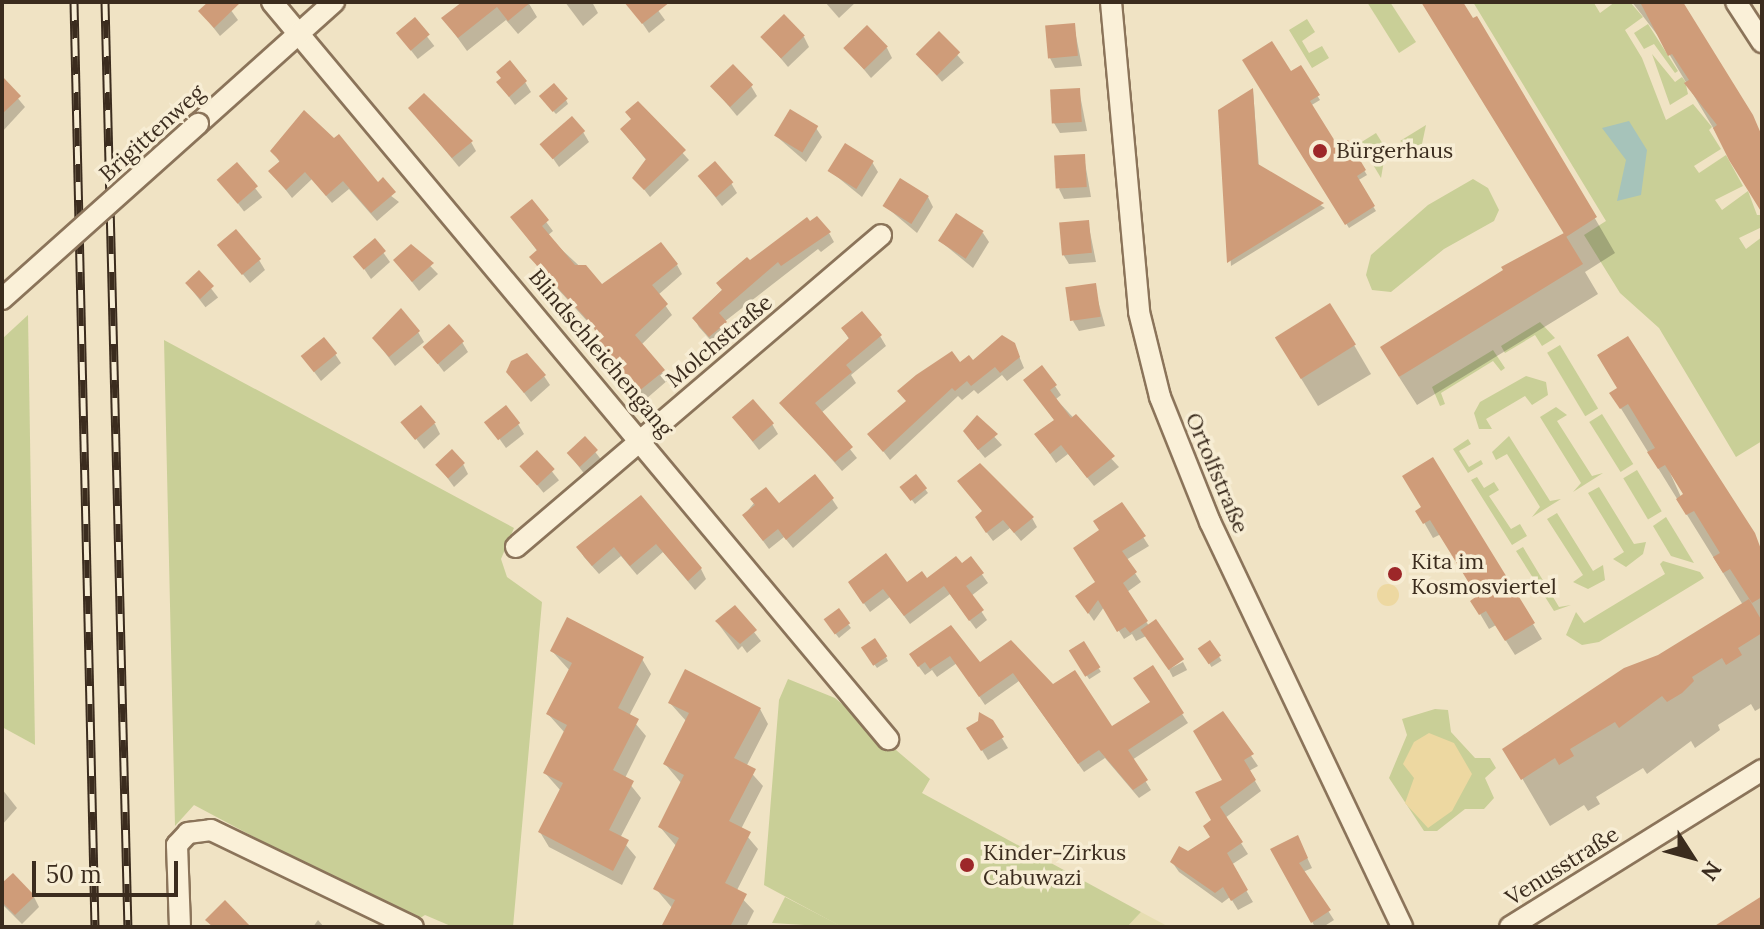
<!DOCTYPE html>
<html>
<head>
<meta charset="utf-8">
<style>
	body { margin:0 }
	#map { position:relative; width:1764px; height:929px; overflow:hidden; background:#f0e3c4; font-family:Lora,serif }
	div>[style] { position:absolute }
	.farmland>* { inset:0; background:#e6ddb1 }
	.green>* { inset:0; background:#c9cf97; transform-origin:0 0 }
	.sand>* { inset:0; background:#edd8a1 }
	.round { border-radius:50% }
	.water>* { inset:0; background:#a6c3ba }
	.shadow>* { inset:0; background:#0003; transform-origin:0 0 }
	.building>* { inset:0; background:#cf9c79; transform-origin:0 0 }
	.roads { filter:drop-shadow(2px 0 #8b745a) drop-shadow(-2px 0 #8b745a) drop-shadow(0 2px #8b745a) drop-shadow(0 -2px #8b745a) }
	.minor>* { height:20px; margin:-10px; padding:0 10px; transform-origin:10px; border-radius:10px; background:#faf0d8 }
	.rail>* { height:9px; margin-top:-4.5px; transform-origin:0; background:repeating-linear-gradient(90deg,#f7edd4 0 18px,#3b2c1e 0 36px); box-sizing:border-box; border-block:2px solid #3b2c1e }
	.bridges { filter:drop-shadow(2px 0 #8b745a) drop-shadow(-2px 0 #8b745a) drop-shadow(0 2px #8b745a) drop-shadow(0 -2px #8b745a) }
	.minor-bridge>* { height:20px; margin:-10px; padding:0 10px; transform-origin:10px; border-radius:10px; background:#faf0d8 }
	.dots>* { width:22px; height:22px; translate:-50% -50%; box-sizing:border-box; border:4px solid #f7edd4; border-radius:50% }
	span { translate:-50% -50%; white-space:nowrap; text-align:center; line-height:1.15; -webkit-text-stroke:7px #f7edd4; paint-order:stroke }
	.street-label { font-size:22px; color:#3b2c1e }
	.poi-label { font-size:22px; color:#3b2c1e }
	.left { translate:0 -50%; text-align:left }
	.frame { position:absolute; inset:0; border:4px solid #3b2c1e; pointer-events:none }
	.north { position:absolute; left:1652px; top:817px; width:80px; height:80px; -webkit-text-stroke:6px #f7edd4; paint-order:stroke; rotate:126deg; font-size:22px; font-weight:700; line-height:32px; text-align:center; color:#3b2c1e }
	.north::after { content:''; display:block; margin:auto; width:28px; height:36px; background:#3b2c1e; clip-path:polygon(50% 0,100% 100%,50% 72%,0 100%) }
	.scale { position:absolute; left:32px; top:861px; width:146px; height:36px; box-sizing:border-box; border:4px solid #3b2c1e; border-top:0; padding-left:10px; font-size:24px; line-height:28px; white-space:nowrap; color:#3b2c1e; -webkit-text-stroke:6px #f7edd4; paint-order:stroke }
</style>
</head>
<body>
<div id="map">
	<div class="farmland">
		<div style="clip-path:polygon(1141px 912px,1169px 927px,1127px 927px)"></div>
	</div>
	<div class="green">
		<div style="clip-path:polygon(1367px 2px,1390px 2px,1416px 42px,1399px 53px)"></div>
		<div style="clip-path:polygon(1473px 2px,1601px 2px,1594px 3px,1600px 13px,1615px 2px,1630px 2px,1643px 17px,1625px 30px,1642px 58px,1666px 120px,1693px 104px,1712px 127px,1709px 130px,1721px 149px,1694px 166px,1699px 173px,1726px 155px,1743px 186px,1715px 200px,1722px 210px,1748px 191px,1757px 215px,1762px 215px,1762px 227px,1739px 238px,1746px 249px,1762px 237px,1762px 441px,1736px 457px,1659px 328px,1620px 293px,1584px 235px,1606px 221px)"></div>
		<div style="clip-path:polygon(1307px 19px,1315px 32px,1302px 41px,1309px 53px,1322px 46px,1329px 58px,1312px 68px,1289px 30px)"></div>
		<div style="clip-path:polygon(1648px 24px,1678px 71px,1675px 73px,1654px 44px,1644px 49px,1634px 33px)"></div>
		<div style="clip-path:polygon(1652px 54px,1675px 82px,1682px 77px,1685px 81px,1688px 94px,1670px 105px)"></div>
		<div style="clip-path:polygon(1426px 125px,1422px 144px,1412px 147px,1400px 141px)"></div>
		<div style="clip-path:polygon(1376px 133px,1386px 149px,1381px 178px,1360px 143px)"></div>
		<div style="clip-path:polygon(1473px 179px,1488px 188px,1499px 210px,1494px 221px,1444px 249px,1391px 292px,1372px 290px,1366px 275px,1371px 255px,1428px 205px)"></div>
		<div style="clip-path:polygon(28px 315px,35px 745px,2px 727px,2px 339px)"></div>
		<div style="clip-path:polygon(1540px 322px,1555px 338px,1542px 346px,1535px 335px,1505px 353px,1501px 346px)"></div>
		<div style="clip-path:polygon(164px 340px,514px 528px,501px 559px,507px 577px,542px 602px,513px 927px,453px 927px,425px 915px,414px 922px,194px 805px,175px 826px)"></div>
		<div style="left:1560px;top:345px;width:74px;height:15px;rotate:59deg"></div>
		<div style="clip-path:polygon(1493px 350px,1505px 368px,1501px 371px,1493px 361px,1441px 393px,1445px 404px,1440px 406px,1432px 387px)"></div>
		<div style="clip-path:polygon(1526px 376px,1546px 382px,1548px 395px,1532px 405px,1525px 396px,1486px 419px,1492px 429px,1479px 429px,1474px 413px,1480px 402px)"></div>
		<div style="clip-path:polygon(1556px 407px,1567px 415px,1557px 421px,1592px 476px,1603px 473px,1573px 492px,1581px 483px,1540px 417px)"></div>
		<div style="left:1602px;top:414px;width:59px;height:15px;rotate:58deg"></div>
		<div style="clip-path:polygon(1509px 436px,1550px 501px,1561px 499px,1532px 517px,1540px 507px,1507px 454px,1496px 460px,1492px 452px)"></div>
		<div style="clip-path:polygon(1468px 439px,1471px 444px,1459px 451px,1469px 467px,1481px 460px,1483px 464px,1468px 473px,1453px 449px)"></div>
		<div style="left:1637px;top:470px;width:48px;height:16px;rotate:59deg"></div>
		<div style="clip-path:polygon(1477px 477px,1484px 488px,1494px 482px,1499px 490px,1489px 496px,1511px 529px,1520px 524px,1527px 536px,1512px 545px,1471px 480px)"></div>
		<div style="clip-path:polygon(1599px 487px,1634px 544px,1646px 542px,1643px 554px,1626px 567px,1613px 559px,1624px 552px,1588px 493px)"></div>
		<div style="clip-path:polygon(1557px 513px,1593px 571px,1603px 565px,1605px 580px,1588px 589px,1573px 582px,1583px 575px,1547px 519px)"></div>
		<div style="clip-path:polygon(1666px 517px,1694px 563px,1671px 556px,1653px 526px)"></div>
		<div style="clip-path:polygon(1523px 547px,1559px 607px,1571px 605px,1554px 611px,1516px 551px)"></div>
		<div style="clip-path:polygon(1663px 561px,1700px 572px,1704px 578px,1599px 642px,1582px 645px,1566px 635px,1576px 612px,1584px 623px,1665px 574px,1660px 564px)"></div>
		<div style="clip-path:polygon(788px 679px,835px 698px,930px 779px,922px 793px,1141px 912px,1127px 927px,842px 927px,764px 885px,779px 700px)"></div>
		<div style="clip-path:polygon(1435px 709px,1448px 710px,1451px 732px,1475px 758px,1490px 758px,1496px 768px,1485px 778px,1494px 798px,1484px 809px,1465px 809px,1437px 831px,1424px 831px,1389px 778px,1407px 735px,1402px 719px)"></div>
		<div style="clip-path:polygon(785px 897px,839px 925px,837px 927px,772px 923px)"></div>
	</div>
	<div class="sand">
		<div class="round" style="left:1377px;top:584px;width:22px;height:22px"></div>
		<div style="clip-path:polygon(1429px 733px,1454px 743px,1472px 774px,1452px 811px,1428px 828px,1405px 803px,1414px 778px,1403px 764px,1414px 742px)"></div>
	</div>
	<div class="water">
		<div style="clip-path:polygon(1629px 121px,1647px 150px,1641px 195px,1617px 201px,1626px 160px,1602px 128px)"></div>
	</div>
	<div class="shadow">
		<div style="clip-path:polygon(211px 2px,225px 2px,238px 20px,220px 36px,201px 12px)"></div>
		<div style="clip-path:polygon(465px 2px,528px 2px,537px 17px,518px 34px,506px 20px,467px 51px,444px 19px)"></div>
		<div style="clip-path:polygon(565px 2px,592px 2px,598px 13px,583px 26px)"></div>
		<div style="clip-path:polygon(628px 2px,652px 2px,665px 20px,649px 33px)"></div>
		<div style="clip-path:polygon(825px 2px,856px 2px,839px 18px)"></div>
		<div style="clip-path:polygon(1422px 2px,1461px 2px,1514px 79px,1615px 253px,1585px 272px,1598px 294px,1417px 405px,1399px 377px,1565px 234px)"></div>
		<div style="clip-path:polygon(1632px 2px,1676px 2px,1762px 140px,1762px 210px,1659px 37px)"></div>
		<div style="left:414px;top:20px;width:33px;height:21px;rotate:52deg"></div>
		<div style="clip-path:polygon(1074px 26px,1082px 66px,1055px 68px,1050px 58px)"></div>
		<div style="left:939px;top:34px;width:38px;height:29px;rotate:49deg"></div>
		<div style="clip-path:polygon(763px 37px,804px 37px,809px 47px,788px 67px)"></div>
		<div style="clip-path:polygon(846px 48px,887px 48px,892px 58px,871px 78px)"></div>
		<div style="clip-path:polygon(1244px 61px,1291px 74px,1300px 68px,1320px 100px,1310px 106px,1337px 149px,1347px 143px,1367px 175px,1357px 181px,1376px 211px,1349px 228px)"></div>
		<div style="clip-path:polygon(2px 79px,25px 107px,2px 132px)"></div>
		<div style="clip-path:polygon(498px 82px,525px 82px,531px 92px,515px 105px)"></div>
		<div style="clip-path:polygon(712px 86px,751px 86px,757px 96px,737px 116px)"></div>
		<div style="clip-path:polygon(1079px 90px,1087px 131px,1060px 133px,1054px 123px)"></div>
		<div style="clip-path:polygon(1253px 91px,1259px 167px,1325px 208px,1231px 266px,1220px 111px)"></div>
		<div style="clip-path:polygon(566px 100px,568px 104px,556px 114px,544px 101px)"></div>
		<div style="clip-path:polygon(638px 104px,689px 160px,650px 197px,635px 178px,647px 161px,622px 130px,633px 121px)"></div>
		<div style="clip-path:polygon(410px 108px,471px 142px,476px 151px,459px 167px)"></div>
		<div style="clip-path:polygon(816px 128px,822px 137px,806px 162px,775px 135px)"></div>
		<div style="clip-path:polygon(583px 132px,589px 142px,559px 167px,543px 144px)"></div>
		<div style="clip-path:polygon(273px 151px,377px 185px,399px 202px,377px 221px,349px 189px,332px 203px,312px 179px,292px 198px,271px 171px,280px 163px)"></div>
		<div style="clip-path:polygon(1084px 157px,1091px 197px,1064px 199px,1059px 189px)"></div>
		<div style="clip-path:polygon(872px 162px,878px 172px,862px 197px,830px 171px)"></div>
		<div style="left:237px;top:165px;width:41px;height:23px;rotate:52deg"></div>
		<div style="clip-path:polygon(699px 176px,731px 183px,737px 193px,722px 206px)"></div>
		<div style="clip-path:polygon(928px 197px,933px 207px,917px 233px,885px 206px)"></div>
		<div style="clip-path:polygon(531px 202px,553px 231px,547px 236px,602px 287px,677px 265px,682px 274px,658px 295px,672px 315px,641px 345px,668px 380px,646px 399px,606px 354px,597px 332px,537px 266px,532px 257px,538px 252px,512px 217px)"></div>
		<div style="clip-path:polygon(1088px 222px,1096px 262px,1069px 264px,1063px 254px)"></div>
		<div style="clip-path:polygon(829px 233px,834px 242px,821px 252px,818px 249px,724px 322px,730px 332px,715px 345px,699px 327px,694px 318px,749px 263px)"></div>
		<div style="clip-path:polygon(983px 233px,989px 242px,973px 268px,940px 241px)"></div>
		<div style="clip-path:polygon(375px 241px,390px 262px,371px 279px,356px 257px)"></div>
		<div style="clip-path:polygon(220px 246px,259px 260px,265px 270px,250px 283px)"></div>
		<div style="clip-path:polygon(411px 246px,438px 274px,419px 291px,395px 260px)"></div>
		<div style="left:199px;top:273px;width:31px;height:16px;rotate:52deg"></div>
		<div style="clip-path:polygon(1094px 286px,1105px 326px,1079px 331px,1073px 321px)"></div>
		<div style="clip-path:polygon(843px 329px,880px 336px,886px 346px,851px 375px,856px 383px,821px 413px,857px 458px,842px 471px,782px 403px,849px 339px)"></div>
		<div style="clip-path:polygon(418px 332px,424px 342px,395px 366px,374px 338px)"></div>
		<div style="clip-path:polygon(462px 342px,468px 352px,444px 372px,425px 347px)"></div>
		<div style="clip-path:polygon(1354px 345px,1371px 374px,1318px 406px,1294px 367px)"></div>
		<div style="clip-path:polygon(335px 354px,341px 363px,321px 381px,303px 357px)"></div>
		<div style="clip-path:polygon(1019px 356px,1024px 368px,1007px 381px,1002px 375px,978px 394px,974px 390px,962px 400px,958px 396px,890px 460px,870px 434px,960px 364px)"></div>
		<div style="clip-path:polygon(508px 372px,544px 376px,550px 385px,531px 402px)"></div>
		<div style="clip-path:polygon(1025px 380px,1055px 386px,1061px 395px,1056px 399px,1119px 467px,1094px 486px,1068px 454px,1056px 463px,1037px 435px,1055px 421px)"></div>
		<div style="clip-path:polygon(evenodd,1619px 390px,1762px 555px,1762px 707px,1755px 711px,1751px 704px,1718px 725px,1720px 730px,1695px 748px,1691px 741px,1647px 774px,1643px 768px,1596px 797px,1600px 804px,1588px 811px,1584px 805px,1550px 826px,1505px 749px,1743px 605px,1612px 394px,1619px 390px,1662px 455px,1686px 497px,1681px 497px,1662px 455px)"></div>
		<div style="clip-path:polygon(734px 418px,772px 424px,778px 434px,759px 450px)"></div>
		<div style="clip-path:polygon(977px 418px,1002px 445px,985px 458px,971px 441px)"></div>
		<div style="clip-path:polygon(404px 423px,435px 424px,440px 434px,424px 449px)"></div>
		<div style="clip-path:polygon(488px 423px,518px 424px,524px 434px,506px 448px)"></div>
		<div style="left:585px;top:439px;width:28px;height:22px;rotate:52deg"></div>
		<div style="left:537px;top:453px;width:35px;height:20px;rotate:51deg"></div>
		<div style="clip-path:polygon(463px 464px,468px 474px,454px 487px,438px 465px)"></div>
		<div style="clip-path:polygon(916px 477px,928px 493px,915px 504px,905px 491px)"></div>
		<div style="clip-path:polygon(960px 481px,1032px 518px,1037px 527px,1021px 541px,1010px 528px,993px 541px,982px 526px,983px 512px)"></div>
		<div style="clip-path:polygon(765px 490px,778px 506px,832px 499px,838px 508px,793px 548px,784px 537px,769px 549px,744px 515px)"></div>
		<div style="clip-path:polygon(640px 498px,701px 569px,706px 579px,695px 590px,663px 552px,637px 575px,621px 556px,599px 574px,584px 557px,578px 547px)"></div>
		<div style="clip-path:polygon(1122px 505px,1149px 546px,1126px 560px,1141px 582px,1127px 592px,1149px 626px,1146px 636px,1136px 641px,1132px 634px,1124px 639px,1104px 607px,1094px 621px,1083px 605px,1098px 583px,1101px 531px)"></div>
		<div style="clip-path:polygon(1423px 508px,1533px 624px,1542px 639px,1515px 655px,1496px 625px,1489px 629px,1473px 602px,1480px 597px,1441px 534px,1433px 538px,1418px 512px)"></div>
		<div style="clip-path:polygon(971px 559px,988px 583px,971px 596px,987px 620px,976px 629px,950px 594px,910px 624px,890px 597px,870px 612px,856px 592px,926px 581px)"></div>
		<div style="clip-path:polygon(735px 608px,761px 641px,747px 653px,742px 646px,738px 650px,717px 622px)"></div>
		<div style="clip-path:polygon(838px 611px,851px 628px,839px 638px,828px 624px)"></div>
		<div style="clip-path:polygon(951px 628px,979px 665px,1010px 642px,1053px 686px,1112px 729px,1152px 703px,1152px 668px,1188px 723px,1132px 760px,1151px 790px,1139px 798px,1105px 758px,1084px 772px,1019px 681px,985px 705px,957px 663px,937px 677px,932px 670px,925px 675px,917px 664px)"></div>
		<div style="left:1210px;top:642px;width:22px;height:12px;rotate:58deg"></div>
		<div style="left:1083px;top:644px;width:33px;height:14px;rotate:57deg"></div>
		<div style="clip-path:polygon(552px 651px,642px 659px,651px 674px,629px 716px,646px 736px,625px 778px,641px 798px,620px 838px,636px 857px,622px 885px,549px 847px,540px 832px,561px 791px,545px 773px,565px 733px,548px 714px,570px 671px)"></div>
		<div style="clip-path:polygon(866px 653px,886px 657px,888px 661px,877px 668px)"></div>
		<div style="left:1183px;top:662px;width:9px;height:16px;rotate:63deg"></div>
		<div style="clip-path:polygon(670px 703px,760px 709px,768px 724px,746px 767px,763px 786px,741px 829px,758px 849px,736px 892px,754px 911px,746px 927px,663px 927px,673px 909px,656px 889px,677px 847px,660px 827px,682px 784px,665px 764px,687px 722px)"></div>
		<div style="clip-path:polygon(1222px 713px,1258px 766px,1249px 771px,1261px 791px,1225px 818px,1248px 854px,1231px 865px,1253px 902px,1238px 910px,1230px 897px,1222px 903px,1179px 872px,1172px 862px,1212px 838px,1225px 781px)"></div>
		<div style="clip-path:polygon(992px 722px,1008px 748px,988px 760px,969px 729px)"></div>
		<div style="clip-path:polygon(2px 789px,17px 808px,2px 825px)"></div>
		<div style="clip-path:polygon(1302px 847px,1312px 868px,1303px 872px,1334px 920px,1323px 927px,1315px 927px,1273px 850px)"></div>
		<div style="clip-path:polygon(2px 886px,34px 897px,39px 907px,22px 924px,2px 904px)"></div>
		<div style="clip-path:polygon(318px 920px,324px 927px,313px 927px)"></div>
	</div>
	<div class="building">
		<div style="clip-path:polygon(208px 2px,241px 2px,214px 28px,198px 11px)"></div>
		<div style="clip-path:polygon(462px 2px,531px 2px,508px 21px,497px 7px,458px 38px,441px 18px)"></div>
		<div style="clip-path:polygon(624px 2px,670px 2px,642px 24px)"></div>
		<div style="clip-path:polygon(1421px 2px,1463px 2px,1473px 18px,1477px 16px,1597px 217px,1566px 237px)"></div>
		<div style="clip-path:polygon(1640px 2px,1683px 2px,1753px 115px,1762px 136px,1762px 213px,1729px 160px,1713px 128px,1717px 125px,1684px 83px,1689px 80px,1672px 54px,1668px 56px)"></div>
		<div style="left:784px;top:14px;width:30px;height:33px;rotate:46deg"></div>
		<div style="left:415px;top:17px;width:23px;height:25px;rotate:50deg"></div>
		<div style="left:1075px;top:23px;width:33px;height:30px;rotate:85deg"></div>
		<div style="left:867px;top:25px;width:30px;height:33px;rotate:46deg"></div>
		<div style="left:939px;top:31px;width:30px;height:33px;rotate:45deg"></div>
		<div style="clip-path:polygon(1272px 41px,1291px 71px,1301px 65px,1320px 95px,1310px 101px,1338px 146px,1348px 140px,1366px 170px,1357px 176px,1375px 206px,1345px 225px,1242px 60px)"></div>
		<div style="clip-path:polygon(510px 60px,527px 81px,509px 97px,496px 82px,501px 78px,496px 72px)"></div>
		<div style="left:733px;top:64px;width:29px;height:32px;rotate:46deg"></div>
		<div style="clip-path:polygon(2px 76px,21px 96px,2px 114px)"></div>
		<div style="left:554px;top:83px;width:21px;height:20px;rotate:49deg"></div>
		<div style="left:1080px;top:88px;width:34px;height:30px;rotate:87deg"></div>
		<div style="clip-path:polygon(1253px 88px,1258px 164px,1324px 203px,1227px 263px,1218px 110px)"></div>
		<div style="clip-path:polygon(424px 93px,473px 141px,452px 158px,408px 108px)"></div>
		<div style="clip-path:polygon(638px 101px,686px 150px,644px 190px,632px 178px,646px 159px,620px 129px,631px 119px,625px 112px)"></div>
		<div style="left:790px;top:109px;width:33px;height:31px;rotate:31deg"></div>
		<div style="clip-path:polygon(304px 110px,334px 138px,339px 134px,378px 182px,383px 177px,396px 192px,371px 213px,343px 181px,326px 196px,305px 172px,286px 190px,268px 171px,280px 161px,270px 151px)"></div>
		<div style="left:572px;top:116px;width:20px;height:43px;rotate:49deg"></div>
		<div style="left:845px;top:143px;width:34px;height:33px;rotate:32deg"></div>
		<div style="left:1085px;top:154px;width:33px;height:31px;rotate:87deg"></div>
		<div style="left:715px;top:161px;width:28px;height:23px;rotate:49deg"></div>
		<div style="left:237px;top:162px;width:32px;height:27px;rotate:49deg"></div>
		<div style="left:900px;top:178px;width:34px;height:33px;rotate:32deg"></div>
		<div style="clip-path:polygon(532px 199px,549px 220px,542px 226px,575px 265px,586px 265px,602px 284px,661px 242px,678px 264px,652px 285px,668px 304px,635px 335px,665px 370px,639px 391px,598px 344px,594px 327px,529px 257px,537px 250px,510px 217px)"></div>
		<div style="left:956px;top:213px;width:33px;height:33px;rotate:33deg"></div>
		<div style="clip-path:polygon(817px 216px,831px 232px,781px 266px,778px 262px,719px 313px,727px 322px,709px 337px,692px 318px,722px 290px,716px 283px,747px 257px,750px 260px,807px 217px,810px 221px)"></div>
		<div style="left:1089px;top:220px;width:33px;height:30px;rotate:85deg"></div>
		<div style="left:236px;top:229px;width:39px;height:25px;rotate:50deg"></div>
		<div style="clip-path:polygon(1564px 233px,1583px 264px,1399px 377px,1380px 347px,1503px 270px,1501px 267px)"></div>
		<div style="left:375px;top:238px;width:17px;height:29px;rotate:50deg"></div>
		<div style="clip-path:polygon(411px 244px,434px 263px,412px 282px,393px 260px)"></div>
		<div style="left:199px;top:270px;width:22px;height:19px;rotate:47deg"></div>
		<div style="left:1096px;top:283px;width:34px;height:31px;rotate:82deg"></div>
		<div style="left:1330px;top:303px;width:49px;height:65px;rotate:58deg"></div>
		<div style="clip-path:polygon(401px 308px,420px 331px,389px 357px,372px 338px)"></div>
		<div style="clip-path:polygon(862px 311px,882px 335px,846px 365px,852px 372px,815px 403px,853px 447px,835px 462px,779px 403px,849px 338px,841px 328px)"></div>
		<div style="left:449px;top:324px;width:23px;height:35px;rotate:49deg"></div>
		<div style="clip-path:polygon(1002px 335px,1015px 343px,1020px 357px,1000px 373px,995px 367px,971px 386px,967px 381px,955px 391px,952px 388px,883px 452px,867px 434px,906px 401px,897px 391px,916px 375px,952px 351px,960px 362px,969px 355px,973px 360px)"></div>
		<div style="clip-path:polygon(1628px 336px,1755px 533px,1762px 552px,1762px 597px,1752px 603px,1730px 569px,1723px 573px,1713px 557px,1720px 553px,1694px 511px,1686px 515px,1676px 499px,1683px 494px,1665px 465px,1658px 469px,1647px 452px,1655px 448px,1628px 404px,1620px 409px,1609px 393px,1617px 388px,1597px 355px)"></div>
		<div style="left:324px;top:337px;width:21px;height:30px;rotate:51deg"></div>
		<div style="clip-path:polygon(527px 353px,546px 375px,524px 393px,506px 372px,511px 361px)"></div>
		<div style="clip-path:polygon(1042px 365px,1057px 385px,1050px 390px,1071px 418px,1076px 414px,1115px 456px,1087px 478px,1061px 445px,1050px 454px,1034px 434px,1054px 420px,1023px 380px)"></div>
		<div style="left:753px;top:399px;width:32px;height:28px;rotate:49deg"></div>
		<div style="left:421px;top:405px;width:23px;height:27px;rotate:50deg"></div>
		<div style="left:506px;top:405px;width:23px;height:28px;rotate:52deg"></div>
		<div style="clip-path:polygon(977px 415px,998px 434px,978px 450px,963px 431px)"></div>
		<div style="left:585px;top:436px;width:19px;height:25px;rotate:47deg"></div>
		<div style="left:452px;top:449px;width:19px;height:23px;rotate:47deg"></div>
		<div style="left:537px;top:450px;width:26px;height:24px;rotate:47deg"></div>
		<div style="clip-path:polygon(1433px 457px,1535px 623px,1505px 641px,1486px 611px,1479px 615px,1470px 601px,1477px 596px,1430px 520px,1423px 524px,1415px 511px,1421px 507px,1402px 476px)"></div>
		<div style="clip-path:polygon(980px 463px,1034px 517px,1014px 533px,1003px 520px,986px 533px,975px 517px,982px 511px,957px 481px)"></div>
		<div style="clip-path:polygon(815px 474px,834px 498px,786px 540px,778px 529px,763px 541px,742px 515px,755px 505px,750px 499px,766px 487px,779px 503px)"></div>
		<div style="left:916px;top:474px;width:18px;height:21px;rotate:52deg"></div>
		<div style="clip-path:polygon(641px 495px,702px 568px,688px 581px,656px 544px,630px 566px,614px 547px,592px 566px,576px 547px)"></div>
		<div style="clip-path:polygon(1122px 502px,1146px 536px,1122px 551px,1137px 572px,1123px 583px,1148px 621px,1130px 633px,1125px 627px,1117px 632px,1098px 600px,1088px 614px,1075px 596px,1095px 582px,1073px 548px,1099px 530px,1093px 521px)"></div>
		<div style="clip-path:polygon(886px 553px,907px 582px,922px 571px,927px 578px,956px 556px,962px 563px,971px 556px,984px 573px,966px 586px,984px 610px,969px 621px,944px 586px,904px 616px,883px 589px,863px 604px,848px 582px)"></div>
		<div style="clip-path:polygon(1749px 599px,1762px 621px,1762px 633px,1738px 648px,1742px 655px,1726px 665px,1722px 658px,1692px 677px,1694px 681px,1682px 693px,1667px 702px,1662px 696px,1619px 728px,1615px 722px,1570px 749px,1574px 756px,1559px 765px,1555px 758px,1521px 780px,1502px 749px,1624px 668px,1658px 655px)"></div>
		<div style="clip-path:polygon(735px 605px,757px 630px,740px 644px,715px 621px)"></div>
		<div style="left:839px;top:608px;width:19px;height:19px;rotate:54deg"></div>
		<div style="clip-path:polygon(567px 617px,644px 657px,618px 708px,639px 719px,613px 770px,634px 781px,609px 830px,629px 840px,613px 871px,538px 832px,563px 783px,543px 773px,567px 725px,546px 714px,572px 663px,550px 651px)"></div>
		<div style="left:1156px;top:619px;width:49px;height:19px;rotate:55deg"></div>
		<div style="clip-path:polygon(951px 625px,980px 662px,1011px 640px,1053px 684px,1075px 670px,1112px 726px,1150px 702px,1133px 678px,1153px 665px,1184px 713px,1128px 750px,1148px 780px,1133px 790px,1099px 750px,1078px 764px,1013px 673px,979px 697px,950px 656px,930px 669px,925px 662px,918px 667px,909px 654px)"></div>
		<div style="left:875px;top:638px;width:22px;height:17px;rotate:56deg"></div>
		<div style="left:1210px;top:640px;width:19px;height:15px;rotate:55deg"></div>
		<div style="left:1084px;top:641px;width:31px;height:18px;rotate:58deg"></div>
		<div style="clip-path:polygon(685px 669px,761px 708px,734px 758px,756px 769px,729px 821px,751px 832px,725px 883px,747px 894px,730px 927px,661px 927px,675px 900px,653px 889px,679px 838px,658px 827px,684px 775px,663px 764px,689px 713px,668px 703px)"></div>
		<div style="clip-path:polygon(1223px 711px,1254px 754px,1244px 760px,1256px 780px,1220px 807px,1243px 842px,1227px 853px,1248px 890px,1231px 901px,1223px 887px,1215px 893px,1170px 862px,1179px 846px,1188px 851px,1210px 837px,1203px 826px,1211px 820px,1195px 792px,1222px 780px,1193px 731px)"></div>
		<div style="clip-path:polygon(979px 712px,993px 720px,1004px 737px,981px 751px,966px 728px,978px 721px)"></div>
		<div style="clip-path:polygon(1298px 835px,1308px 858px,1299px 863px,1331px 910px,1311px 923px,1270px 849px)"></div>
		<div style="clip-path:polygon(13px 873px,35px 896px,15px 915px,2px 902px,2px 883px)"></div>
		<div style="clip-path:polygon(1762px 896px,1762px 927px,1713px 927px)"></div>
		<div style="clip-path:polygon(225px 900px,251px 927px,213px 927px,205px 920px)"></div>
	</div>
	<div class="roads">
		<div class="minor">
			<div style="left:272px;top:2px;width:961px;rotate:50.11deg"></div>
			<div style="left:1111px;top:2px;width:311px;rotate:84.8deg"></div>
			<div style="left:1139px;top:312px;width:88px;rotate:76.1deg"></div>
			<div style="left:1160px;top:397px;width:135px;rotate:68.2deg"></div>
			<div style="left:1210px;top:522px;width:448px;rotate:64.6deg"></div>
			<div style="left:1736px;top:2px;width:48px;rotate:57deg"></div>
			<div style="left:198px;top:124px;width:183px;rotate:-41.9deg"></div>
			<div style="left:516px;top:547px;width:480px;rotate:-40.5deg"></div>
			<div style="left:180px;top:927px;width:82px;rotate:-92.1deg"></div>
			<div style="left:177px;top:845px;width:16px;rotate:-47deg"></div>
			<div style="left:188px;top:833px;width:23px;rotate:-7deg"></div>
			<div style="left:211px;top:830px;width:224px;rotate:25.7deg"></div>
			<div style="left:1510px;top:927px;width:297px;rotate:-31.9deg"></div>
		</div>
	</div>
	<div class="rail">
		<div style="left:74px;top:2px;width:925px;rotate:88.7deg"></div>
		<div style="left:105px;top:2px;width:925px;rotate:88.58deg"></div>
	</div>
	<div class="bridges">
		<div class="minor-bridge">
			<div style="left:2px;top:299px;width:263px;rotate:-41.8deg"></div>
		</div>
	</div>
	<div class="dots">
		<div style="left:1320px;top:151px;background:#9d2729"></div>
		<div style="left:1395px;top:574px;background:#9d2729"></div>
		<div style="left:967px;top:865px;background:#9d2729"></div>
	</div>
	<div class="street-label">
		<span style="left:152px;top:133px;rotate:-42deg">Brigittenweg</span>
		<span style="left:719px;top:341px;rotate:-40deg">Molchstraße</span>
		<span style="left:601px;top:353px;rotate:50deg">Blindschleichengang</span>
		<span style="left:1217px;top:473px;rotate:67deg">Ortolfstraße</span>
		<span style="left:1562px;top:866px;rotate:-32deg">Venusstraße</span>
	</div>
	<div class="poi-label">
		<span class="left" style="left:1336px;top:151px">Bürgerhaus</span>
		<span class="left" style="left:1411px;top:574px">Kita im<br>Kosmosviertel</span>
		<span class="left" style="left:983px;top:865px">Kinder-Zirkus<br>Cabuwazi</span>
	</div>
	<div class="frame"></div>
	<div class="north">N</div>
	<div class="scale">50 m</div>
</div>
</body>
</html>
